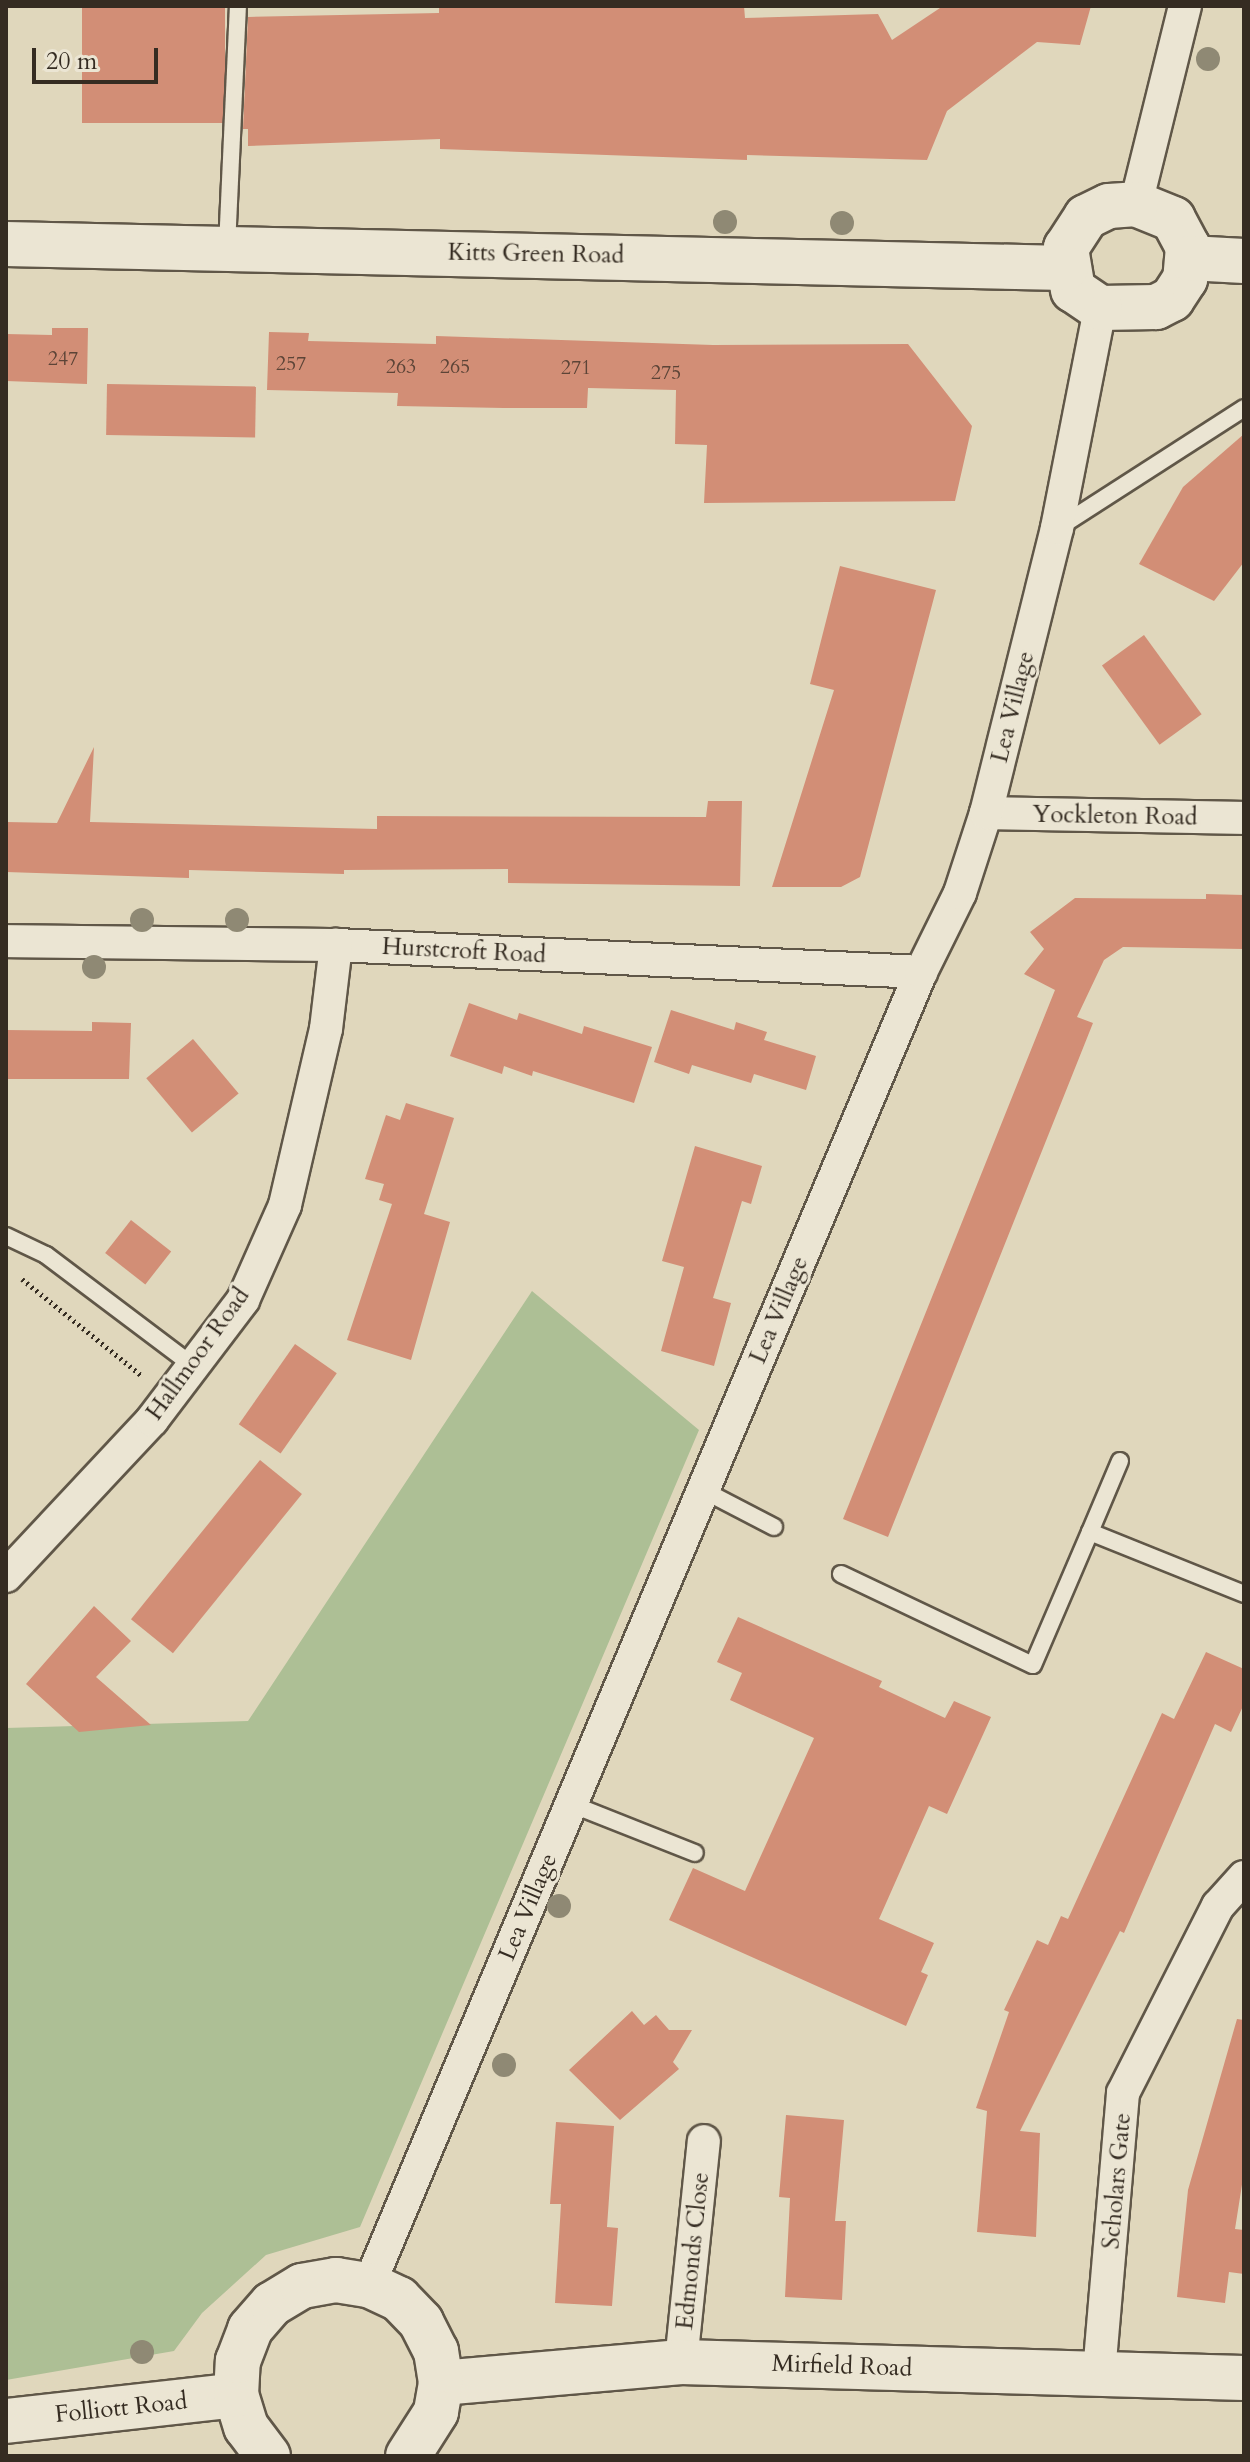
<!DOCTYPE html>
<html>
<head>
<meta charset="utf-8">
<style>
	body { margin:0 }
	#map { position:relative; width:1250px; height:2462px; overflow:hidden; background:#e0d7bc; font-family:Cardo,serif }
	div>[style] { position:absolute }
	.green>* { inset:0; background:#adbf95 }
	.building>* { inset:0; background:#d28e76; transform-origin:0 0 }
	.path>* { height:5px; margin-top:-2.5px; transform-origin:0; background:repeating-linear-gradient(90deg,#352c22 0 2px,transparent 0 6px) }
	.roads { filter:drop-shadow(2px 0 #605748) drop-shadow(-2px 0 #605748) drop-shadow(0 2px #605748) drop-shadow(0 -2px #605748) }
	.lane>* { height:16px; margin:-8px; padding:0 8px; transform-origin:8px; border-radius:8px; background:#ebe5d3 }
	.street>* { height:32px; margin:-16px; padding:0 16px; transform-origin:16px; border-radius:16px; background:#ebe5d3 }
	.secondary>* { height:44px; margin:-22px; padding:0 22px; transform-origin:22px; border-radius:22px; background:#ebe5d3 }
	.trees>* { width:24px; height:24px; margin:-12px; border-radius:50%; background:#8f8974 }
	span { translate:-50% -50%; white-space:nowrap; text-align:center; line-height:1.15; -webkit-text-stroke:6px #ebe5d3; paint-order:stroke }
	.number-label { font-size:20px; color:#5c4437 }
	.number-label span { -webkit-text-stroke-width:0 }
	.street-label { font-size:24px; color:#352c22 }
	.frame { position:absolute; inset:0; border:8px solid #352c22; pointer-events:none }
	.scale { position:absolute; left:32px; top:48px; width:126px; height:36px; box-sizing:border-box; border:4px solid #352c22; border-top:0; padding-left:10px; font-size:24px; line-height:28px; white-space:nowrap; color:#352c22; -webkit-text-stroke:6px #ebe5d3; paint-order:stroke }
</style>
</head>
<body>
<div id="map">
	<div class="green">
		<div style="clip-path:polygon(532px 1291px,699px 1430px,360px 2227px,266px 2255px,202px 2313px,174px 2351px,6px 2380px,6px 1728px,248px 1721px)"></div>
	</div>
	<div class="building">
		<div style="left:82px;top:6px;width:143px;height:117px"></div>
		<div style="clip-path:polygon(439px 6px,744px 6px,745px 18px,878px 14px,892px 40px,943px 6px,1091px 6px,1080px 45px,1037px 42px,947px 111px,927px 160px,747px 155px,747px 160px,440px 149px,440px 139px,248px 146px,248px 129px,243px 129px,248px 17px,439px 13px)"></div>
		<div style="clip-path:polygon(52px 328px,88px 328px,87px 384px,6px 381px,6px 334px,52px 335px)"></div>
		<div style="clip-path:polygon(269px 332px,309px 333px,308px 341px,436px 344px,436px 336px,713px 345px,908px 344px,972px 426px,955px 501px,704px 503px,707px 445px,675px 444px,676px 390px,588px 388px,587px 408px,504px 408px,397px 406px,398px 393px,267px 390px)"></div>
		<div style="left:107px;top:384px;width:149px;height:51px;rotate:1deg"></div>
		<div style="clip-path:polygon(1244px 434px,1244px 562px,1214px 601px,1139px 564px,1183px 487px)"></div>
		<div style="clip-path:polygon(840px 566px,936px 590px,860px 877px,841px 887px,772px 887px,834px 690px,810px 684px)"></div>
		<div style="left:1144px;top:635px;width:98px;height:52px;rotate:54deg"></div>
		<div style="clip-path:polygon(94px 747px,90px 822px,377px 829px,377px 816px,706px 817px,708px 801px,742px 801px,740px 886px,508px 883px,508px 869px,344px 870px,344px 874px,189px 870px,189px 878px,6px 872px,6px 822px,57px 823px)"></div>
		<div style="clip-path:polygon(1206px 894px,1244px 895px,1244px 949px,1123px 947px,1104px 960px,1077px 1017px,1093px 1023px,888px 1537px,843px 1519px,1055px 990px,1024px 974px,1044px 949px,1030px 932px,1075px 898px,1206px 899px)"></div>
		<div style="clip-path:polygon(469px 1003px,517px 1020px,519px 1013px,582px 1034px,584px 1026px,652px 1047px,634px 1103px,533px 1071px,532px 1076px,504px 1066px,502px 1074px,450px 1056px)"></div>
		<div style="clip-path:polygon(671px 1010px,734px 1030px,736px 1022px,767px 1032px,764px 1040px,816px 1056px,806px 1090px,754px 1074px,751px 1083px,692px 1065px,689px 1074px,654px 1062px)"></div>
		<div style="clip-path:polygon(92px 1022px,131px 1023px,129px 1079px,6px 1079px,6px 1030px,92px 1031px)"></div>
		<div style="left:193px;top:1039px;width:71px;height:61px;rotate:50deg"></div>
		<div style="clip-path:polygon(406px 1103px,454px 1118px,424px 1214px,450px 1222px,411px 1360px,347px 1340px,392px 1204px,379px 1200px,384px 1184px,365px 1179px,386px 1115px,400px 1120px)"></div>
		<div style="clip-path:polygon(695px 1146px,762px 1166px,751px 1204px,742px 1201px,713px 1298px,731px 1303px,714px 1366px,661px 1351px,684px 1267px,662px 1261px)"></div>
		<div style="left:131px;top:1220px;width:51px;height:42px;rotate:38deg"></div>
		<div style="left:295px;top:1344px;width:51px;height:98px;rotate:35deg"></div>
		<div style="left:260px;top:1460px;width:54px;height:205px;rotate:39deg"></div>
		<div style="clip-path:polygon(94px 1606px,131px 1641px,96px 1677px,151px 1725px,79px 1732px,26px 1684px)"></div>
		<div style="clip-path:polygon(738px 1617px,882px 1681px,879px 1687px,945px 1718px,954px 1701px,991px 1717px,947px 1814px,929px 1806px,879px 1919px,934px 1943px,921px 1972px,928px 1975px,906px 2026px,669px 1920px,693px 1868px,745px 1891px,814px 1738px,730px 1700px,742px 1673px,717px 1662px)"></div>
		<div style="clip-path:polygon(1206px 1652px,1244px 1669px,1244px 1704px,1231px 1732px,1215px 1724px,1124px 1933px,1120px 1931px,1020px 2131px,1040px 2133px,1036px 2237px,977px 2232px,987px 2111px,976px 2108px,1009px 2012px,1004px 2010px,1037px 1940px,1048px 1945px,1061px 1916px,1068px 1919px,1162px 1713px,1174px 1719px)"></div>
		<div style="clip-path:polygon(632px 2011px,644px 2025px,656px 2015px,669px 2030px,692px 2030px,673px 2062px,679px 2069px,620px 2120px,569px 2070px)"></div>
		<div style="clip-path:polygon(1237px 2019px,1244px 2020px,1244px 2172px,1235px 2229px,1244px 2230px,1244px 2274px,1229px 2272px,1225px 2303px,1177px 2297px,1188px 2190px)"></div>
		<div style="clip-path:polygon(786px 2115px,844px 2120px,835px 2221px,846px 2221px,842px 2300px,785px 2297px,790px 2198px,779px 2197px)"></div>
		<div style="clip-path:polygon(556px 2122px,614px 2126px,607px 2227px,618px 2228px,612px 2306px,555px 2303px,561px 2204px,550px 2204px)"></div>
	</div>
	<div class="path">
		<div style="left:22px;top:1279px;width:154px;rotate:38.9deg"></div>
	</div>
	<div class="roads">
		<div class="lane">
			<div style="left:227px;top:247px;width:241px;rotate:-87.4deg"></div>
			<div style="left:1058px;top:528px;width:221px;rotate:-32.8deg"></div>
			<div style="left:6px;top:1236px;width:44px;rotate:25.4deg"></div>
			<div style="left:46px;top:1255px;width:183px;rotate:37deg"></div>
			<div style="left:1120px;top:1461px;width:77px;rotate:112.9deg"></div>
			<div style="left:1090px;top:1532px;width:166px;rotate:21.9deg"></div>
			<div style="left:703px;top:1490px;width:80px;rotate:27.5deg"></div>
			<div style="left:841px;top:1574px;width:212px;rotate:25.4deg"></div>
			<div style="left:1033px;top:1665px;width:145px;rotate:-66.8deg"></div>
			<div style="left:571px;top:1804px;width:133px;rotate:21.6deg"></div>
		</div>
		<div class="street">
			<div style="left:1136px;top:204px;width:204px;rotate:-76.1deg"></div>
			<div style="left:986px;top:813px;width:258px;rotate:1.1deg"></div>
			<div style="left:6px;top:941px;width:330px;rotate:0.7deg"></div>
			<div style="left:336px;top:945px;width:586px;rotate:2.64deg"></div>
			<div style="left:6px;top:1576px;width:214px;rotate:-46.9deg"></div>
			<div style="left:152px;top:1420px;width:151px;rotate:-52.8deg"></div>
			<div style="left:243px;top:1300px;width:104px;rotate:-66.1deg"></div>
			<div style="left:285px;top:1205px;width:181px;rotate:-76.9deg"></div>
			<div style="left:326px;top:1029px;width:85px;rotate:-83.2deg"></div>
			<div style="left:369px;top:2285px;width:1424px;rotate:-67.2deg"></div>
			<div style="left:921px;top:972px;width:88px;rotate:-63.7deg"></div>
			<div style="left:960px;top:893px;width:84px;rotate:-72deg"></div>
			<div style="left:986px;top:813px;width:294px;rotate:-76deg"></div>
			<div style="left:1057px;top:528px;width:224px;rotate:-78.9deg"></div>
			<div style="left:681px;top:2362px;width:222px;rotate:-84.1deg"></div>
			<div style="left:1099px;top:2373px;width:281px;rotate:-85.1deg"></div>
			<div style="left:1123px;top:2093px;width:210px;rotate:-63.1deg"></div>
			<div style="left:1218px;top:1906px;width:39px;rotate:-48deg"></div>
		</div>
		<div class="secondary">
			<div style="left:1136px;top:204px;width:40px;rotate:22deg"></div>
			<div style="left:1173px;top:219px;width:32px;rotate:62deg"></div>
			<div style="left:1188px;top:247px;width:32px;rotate:95deg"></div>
			<div style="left:1185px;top:279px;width:24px;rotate:123deg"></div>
			<div style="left:1172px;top:299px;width:18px;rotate:153deg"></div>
			<div style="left:1156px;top:307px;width:56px;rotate:179deg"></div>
			<div style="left:1100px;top:308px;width:32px;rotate:-146deg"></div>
			<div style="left:1073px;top:290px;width:43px;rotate:-99.5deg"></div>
			<div style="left:1066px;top:248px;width:37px;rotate:-57deg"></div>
			<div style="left:1086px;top:217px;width:25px;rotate:-26deg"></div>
			<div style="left:1109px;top:206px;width:27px;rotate:-4deg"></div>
			<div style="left:6px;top:244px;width:1060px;rotate:1.3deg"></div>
			<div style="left:1189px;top:258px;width:55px;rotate:3.1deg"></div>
			<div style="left:441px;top:2383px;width:241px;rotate:-5deg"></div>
			<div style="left:681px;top:2362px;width:563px;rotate:1.63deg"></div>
			<div style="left:6px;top:2421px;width:231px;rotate:-6.4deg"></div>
			<div style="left:268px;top:2456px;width:36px;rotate:-127deg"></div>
			<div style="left:246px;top:2427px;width:34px;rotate:-107deg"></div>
			<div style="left:236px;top:2395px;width:34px;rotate:-87deg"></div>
			<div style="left:238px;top:2361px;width:34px;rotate:-69deg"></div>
			<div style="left:250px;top:2329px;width:33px;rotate:-49deg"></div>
			<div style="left:272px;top:2304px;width:35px;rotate:-31deg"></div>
			<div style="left:302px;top:2286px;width:35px;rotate:-10deg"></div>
			<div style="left:336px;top:2280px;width:33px;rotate:9deg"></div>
			<div style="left:369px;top:2285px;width:33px;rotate:25deg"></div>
			<div style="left:399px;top:2299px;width:32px;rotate:46deg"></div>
			<div style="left:421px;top:2322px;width:33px;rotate:63deg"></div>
			<div style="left:436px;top:2351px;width:32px;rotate:81deg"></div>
			<div style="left:441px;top:2383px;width:29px;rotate:100deg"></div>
			<div style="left:436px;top:2412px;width:52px;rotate:122.5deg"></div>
		</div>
	</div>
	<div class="trees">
		<div style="left:1208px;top:59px"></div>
		<div style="left:725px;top:222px"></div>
		<div style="left:842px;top:223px"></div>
		<div style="left:142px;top:920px"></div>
		<div style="left:237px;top:920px"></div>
		<div style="left:94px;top:967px"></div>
		<div style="left:559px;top:1906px"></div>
		<div style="left:504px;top:2065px"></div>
		<div style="left:142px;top:2352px"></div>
	</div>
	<div class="number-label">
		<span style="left:63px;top:358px">247</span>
		<span style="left:291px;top:363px">257</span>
		<span style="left:401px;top:366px">263</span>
		<span style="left:455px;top:366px">265</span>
		<span style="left:576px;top:367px">271</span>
		<span style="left:666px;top:372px">275</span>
	</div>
	<div class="street-label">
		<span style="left:536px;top:254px;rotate:1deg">Kitts Green Road</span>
		<span style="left:1013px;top:707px;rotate:-76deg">Lea Village</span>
		<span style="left:1115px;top:816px;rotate:1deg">Yockleton Road</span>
		<span style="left:464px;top:951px;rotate:3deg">Hurstcroft Road</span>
		<span style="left:779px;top:1310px;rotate:-67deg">Lea Village</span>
		<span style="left:198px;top:1354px;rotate:-54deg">Hallmoor Road</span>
		<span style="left:528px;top:1907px;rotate:-67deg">Lea Village</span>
		<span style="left:1117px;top:2181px;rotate:-85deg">Scholars Gate</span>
		<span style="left:693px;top:2251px;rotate:-84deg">Edmonds Close</span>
		<span style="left:842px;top:2366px;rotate:2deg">Mirfield Road</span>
		<span style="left:121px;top:2408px;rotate:-6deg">Folliott Road</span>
	</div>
	<div class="frame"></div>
	<div class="scale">20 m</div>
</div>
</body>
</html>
